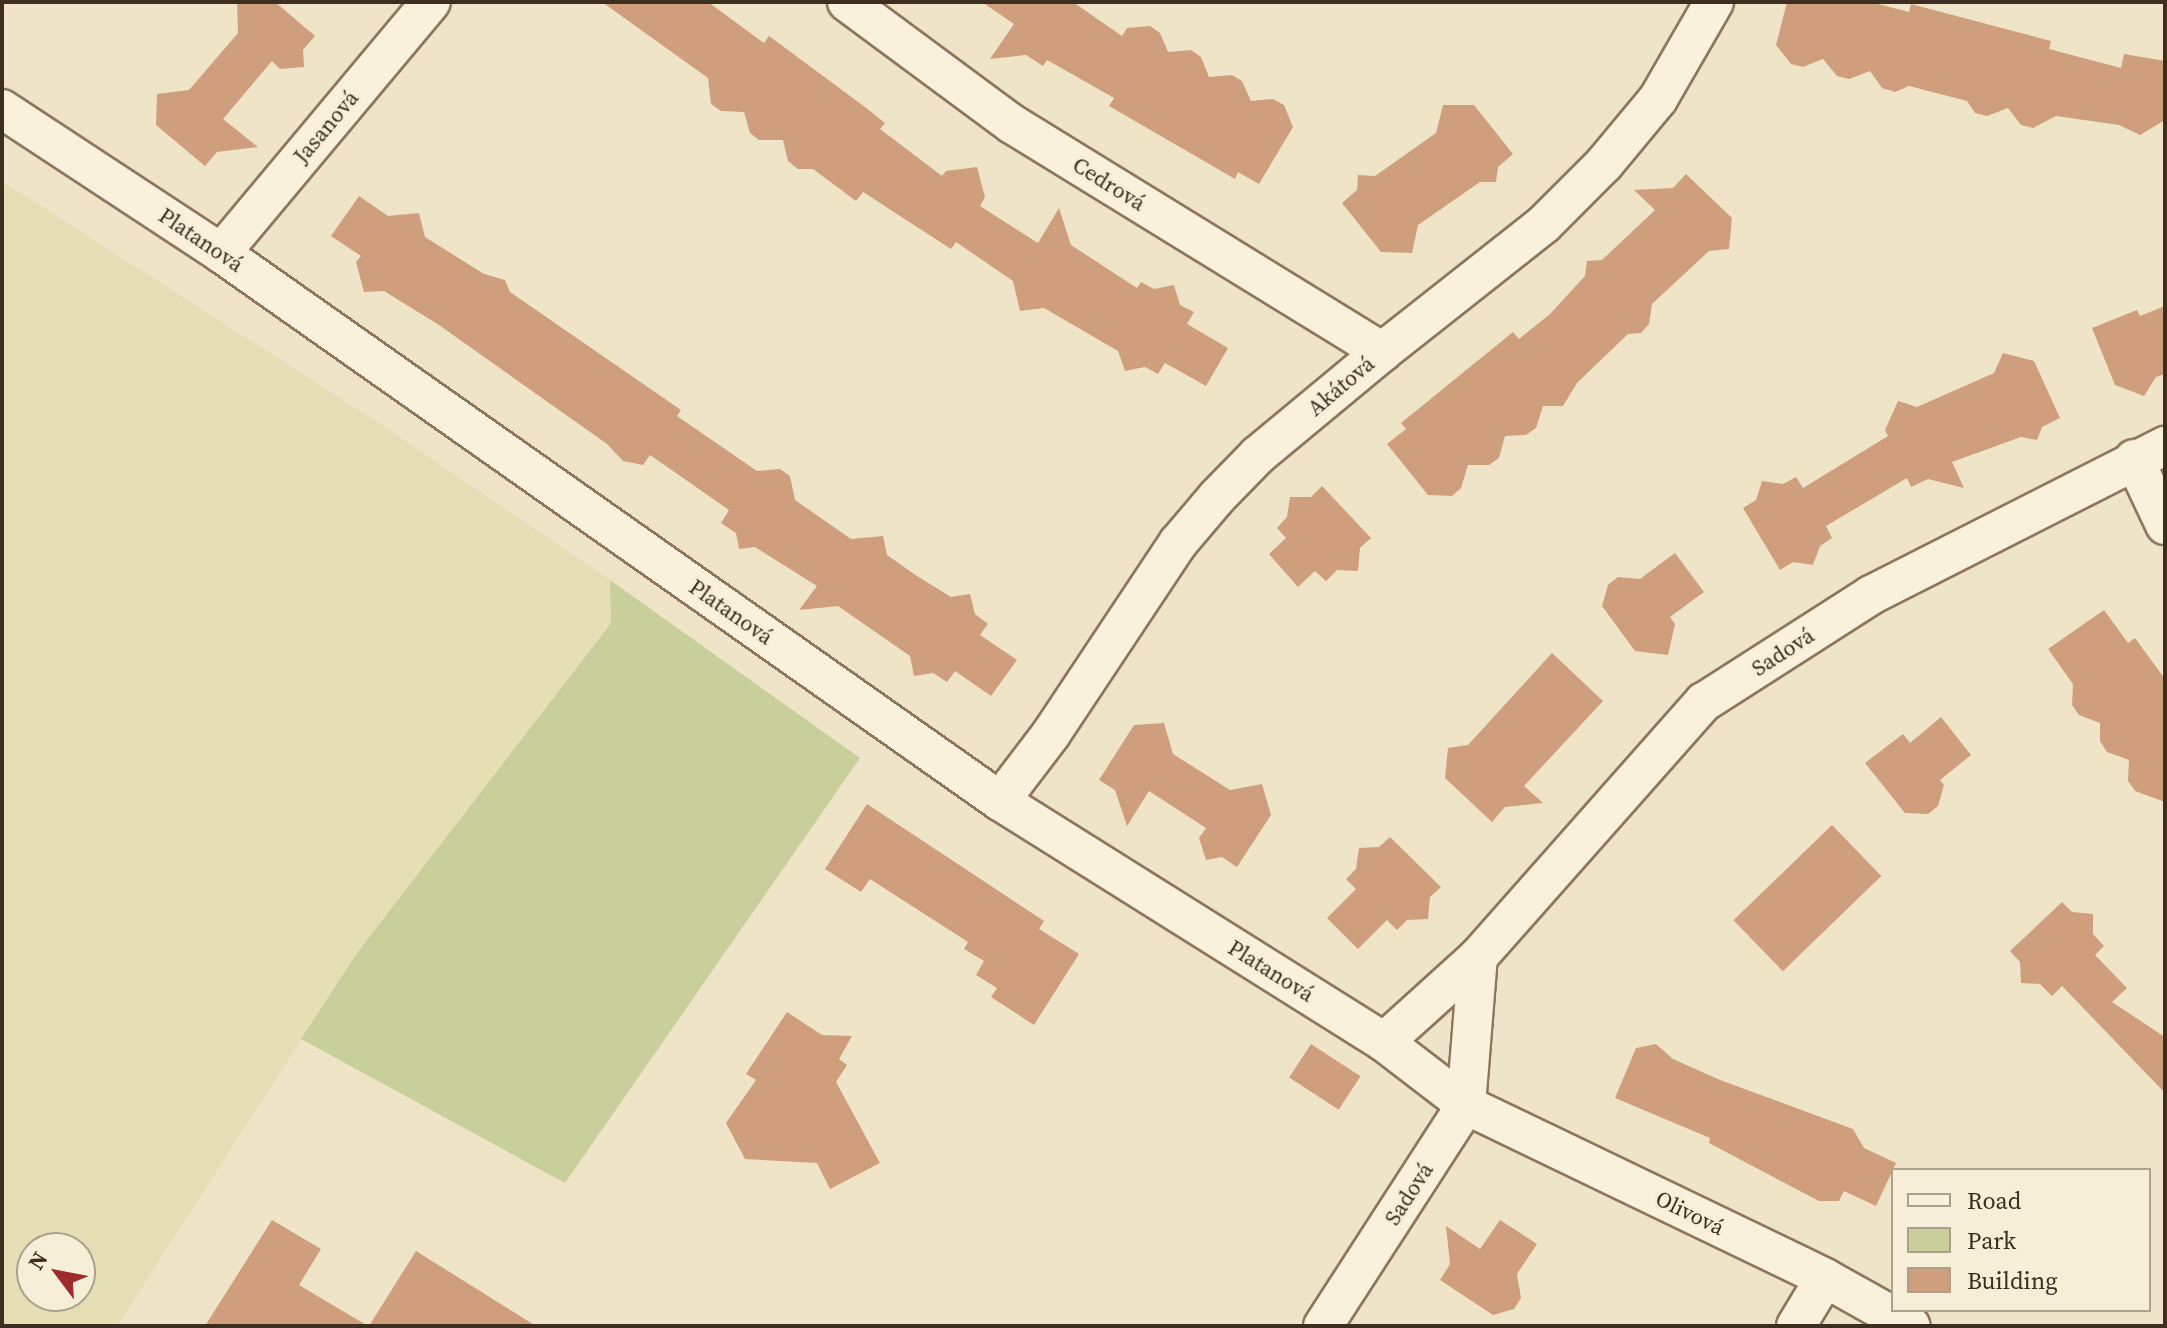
<!DOCTYPE html>
<html>
<head>
<meta charset="utf-8">
<style>
	body { margin:0 }
	#map { position:relative; width:2167px; height:1328px; overflow:hidden; background:#f0e4c8; font-family:"Source Serif 4",serif }
	div>[style] { position:absolute }
	.farmland>* { inset:0; background:#e6deb5 }
	.green>* { inset:0; background:#c9cf9b }
	.building>* { inset:0; background:#cf9f7d; transform-origin:0 0 }
	.roads { filter:drop-shadow(2px 0 #8d765c) drop-shadow(-2px 0 #8d765c) drop-shadow(0 2px #8d765c) drop-shadow(0 -2px #8d765c) }
	.minor>* { height:38px; margin:-19px; padding:0 19px; transform-origin:19px; border-radius:19px; background:#faf1dc }
	span { translate:-50% -50%; white-space:nowrap; text-align:center; line-height:1.15; -webkit-text-stroke:6px #f7eed8; paint-order:stroke }
	.street-label { font-size:22px; color:#3d2e20 }
	.frame { position:absolute; inset:0; border:4px solid #3d2e20; pointer-events:none }
	.legend { position:absolute; left:1891px; top:1168px; width:260px; height:144px; box-sizing:border-box; background:#f7eed8; border:2px solid #ada18e; margin:0; padding:10px 14px; list-style:none; font-size:24px; color:#3d2e20 }
	.legend li { display:flex; align-items:center; gap:16px; height:40px }
	.legend b { width:40px; border:2px solid #ada18e }
	.north { position:absolute; left:16px; top:1232px; width:80px; height:80px; box-sizing:border-box; background:#f7eed8; border:2px solid #ada18e; border-radius:50%; rotate:302deg; font-size:22px; font-weight:700; line-height:32px; text-align:center; color:#3d2e20 }
	.north::after { content:''; display:block; margin:auto; width:28px; height:36px; background:#9e2a2b; clip-path:polygon(50% 0,100% 100%,50% 72%,0 100%) }
</style>
</head>
<body>
<div id="map">
	<div class="farmland">
		<div style="clip-path:polygon(evenodd,2px 181px,379px 423px,610px 580px,611px 622px,357px 953px,117px 1326px,2px 1326px,2px 181px,32px 1248px,80px 1248px,80px 1296px,32px 1296px,32px 1248px)"></div>
	</div>
	<div class="green">
		<div style="clip-path:polygon(610px 580px,860px 758px,565px 1183px,301px 1039px,357px 953px,611px 623px)"></div>
	</div>
	<div class="building">
		<div style="clip-path:polygon(237px 2px,275px 2px,315px 36px,303px 50px,304px 67px,280px 69px,272px 61px,223px 119px,258px 147px,217px 152px,205px 166px,156px 125px,157px 94px,189px 90px,238px 33px)"></div>
		<div style="clip-path:polygon(602px 2px,708px 2px,764px 43px,769px 36px,865px 107px,885px 123px,880px 129px,942px 176px,946px 171px,977px 167px,985px 197px,980px 206px,1038px 243px,1059px 208px,1071px 245px,1137px 288px,1141px 282px,1154px 289px,1174px 285px,1180px 305px,1194px 312px,1187px 324px,1228px 348px,1206px 386px,1165px 363px,1158px 374px,1145px 367px,1125px 371px,1118px 351px,1044px 308px,1020px 311px,1013px 281px,956px 242px,951px 249px,863px 192px,856px 201px,813px 169px,798px 169px,788px 161px,783px 140px,759px 140px,750px 133px,744px 112px,721px 111px,711px 104px,708px 78px)"></div>
		<div style="clip-path:polygon(982px 2px,1073px 2px,1122px 36px,1127px 28px,1150px 26px,1160px 33px,1168px 52px,1191px 50px,1201px 57px,1209px 77px,1232px 75px,1242px 81px,1251px 101px,1273px 99px,1284px 105px,1293px 127px,1259px 184px,1238px 172px,1235px 179px,1109px 106px,1114px 98px,1047px 60px,1043px 66px,1026px 55px,990px 59px,1014px 24px)"></div>
		<div style="clip-path:polygon(1787px 2px,1870px 2px,1909px 12px,1911px 4px,2051px 41px,2049px 49px,2121px 68px,2124px 54px,2165px 61px,2165px 120px,2140px 135px,2119px 125px,2056px 116px,2033px 128px,2021px 125px,2008px 108px,1987px 116px,1975px 113px,1967px 101px,1909px 86px,1895px 92px,1882px 88px,1870px 71px,1849px 79px,1837px 76px,1823px 59px,1803px 67px,1791px 64px,1776px 45px)"></div>
		<div style="clip-path:polygon(1443px 105px,1474px 105px,1513px 154px,1498px 167px,1496px 182px,1480px 182px,1418px 225px,1412px 253px,1381px 252px,1342px 203px,1357px 190px,1358px 175px,1375px 176px,1436px 133px)"></div>
		<div style="clip-path:polygon(1686px 174px,1732px 218px,1729px 249px,1709px 251px,1652px 304px,1649px 324px,1641px 333px,1628px 334px,1577px 383px,1563px 406px,1543px 406px,1536px 428px,1526px 435px,1505px 436px,1499px 458px,1489px 465px,1468px 465px,1461px 488px,1452px 496px,1428px 495px,1387px 444px,1406px 429px,1401px 423px,1513px 332px,1519px 339px,1550px 314px,1585px 276px,1587px 261px,1602px 260px,1655px 210px,1634px 190px,1673px 188px)"></div>
		<div style="clip-path:polygon(359px 196px,388px 216px,419px 213px,425px 237px,484px 274px,505px 280px,510px 292px,681px 410px,677px 416px,757px 471px,780px 469px,790px 476px,795px 500px,851px 539px,883px 536px,887px 555px,917px 576px,951px 597px,970px 594px,975px 614px,988px 624px,980px 635px,1017px 660px,991px 696px,955px 671px,947px 682px,933px 673px,914px 676px,910px 656px,838px 606px,799px 610px,817px 586px,755px 547px,739px 549px,736px 533px,721px 523px,729px 510px,650px 455px,643px 465px,623px 461px,607px 444px,439px 325px,384px 291px,364px 292px,356px 262px,361px 256px,331px 236px)"></div>
		<div style="clip-path:polygon(2165px 306px,2165px 374px,2156px 377px,2144px 396px,2115px 385px,2092px 328px,2137px 310px,2140px 316px)"></div>
		<div style="clip-path:polygon(2003px 353px,2034px 361px,2060px 418px,2042px 427px,2037px 440px,2021px 437px,1952px 462px,1964px 488px,1928px 479px,1911px 487px,1907px 478px,1826px 526px,1832px 538px,1820px 546px,1813px 565px,1793px 562px,1780px 570px,1743px 508px,1756px 500px,1762px 481px,1783px 484px,1796px 477px,1803px 488px,1888px 436px,1885px 430px,1898px 401px,1917px 407px,1994px 373px)"></div>
		<div style="clip-path:polygon(1322px 486px,1371px 538px,1360px 548px,1358px 571px,1337px 570px,1326px 581px,1315px 571px,1298px 587px,1269px 554px,1286px 538px,1277px 528px,1287px 517px,1290px 497px,1311px 497px)"></div>
		<div style="clip-path:polygon(1675px 553px,1704px 592px,1670px 617px,1675px 624px,1668px 655px,1635px 651px,1602px 606px,1608px 585px,1618px 577px,1640px 579px)"></div>
		<div style="clip-path:polygon(2104px 610px,2128px 643px,2135px 638px,2165px 679px,2165px 802px,2135px 791px,2128px 781px,2129px 760px,2107px 752px,2100px 741px,2100px 723px,2079px 715px,2072px 705px,2073px 684px,2048px 649px)"></div>
		<div style="clip-path:polygon(1552px 653px,1603px 701px,1524px 786px,1543px 803px,1505px 807px,1492px 822px,1445px 778px,1448px 748px,1468px 745px)"></div>
		<div style="clip-path:polygon(1941px 717px,1971px 755px,1940px 780px,1944px 785px,1938px 806px,1928px 814px,1905px 813px,1865px 763px,1903px 734px,1910px 743px)"></div>
		<div style="clip-path:polygon(1164px 723px,1173px 754px,1230px 790px,1262px 784px,1271px 815px,1237px 867px,1222px 857px,1206px 860px,1199px 838px,1206px 828px,1149px 791px,1127px 826px,1115px 790px,1099px 780px,1134px 725px)"></div>
		<div style="clip-path:polygon(867px 804px,1044px 921px,1039px 929px,1079px 954px,1034px 1025px,991px 997px,997px 988px,976px 975px,984px 961px,964px 949px,968px 942px,870px 879px,861px 892px,825px 869px)"></div>
		<div style="left:1832px;top:825px;width:71px;height:137px;rotate:46deg"></div>
		<div style="clip-path:polygon(1390px 837px,1441px 887px,1430px 897px,1428px 919px,1407px 920px,1397px 930px,1387px 920px,1358px 949px,1327px 918px,1356px 889px,1346px 879px,1356px 869px,1359px 848px,1379px 847px)"></div>
		<div style="clip-path:polygon(2062px 902px,2072px 912px,2093px 914px,2093px 934px,2104px 946px,2095px 955px,2127px 988px,2112px 1002px,2165px 1037px,2165px 1093px,2062px 986px,2052px 996px,2040px 984px,2021px 983px,2020px 962px,2010px 951px)"></div>
		<div style="clip-path:polygon(787px 1012px,822px 1035px,852px 1036px,839px 1059px,847px 1065px,836px 1082px,880px 1163px,830px 1189px,817px 1163px,745px 1159px,726px 1123px,756px 1080px,746px 1074px)"></div>
		<div style="left:1311px;top:1044px;width:59px;height:40px;rotate:33deg"></div>
		<div style="clip-path:polygon(1656px 1044px,1673px 1059px,1720px 1080px,1853px 1129px,1864px 1148px,1896px 1163px,1876px 1206px,1844px 1191px,1839px 1201px,1819px 1201px,1709px 1143px,1710px 1138px,1615px 1098px,1636px 1048px)"></div>
		<div style="clip-path:polygon(272px 1220px,321px 1249px,299px 1285px,368px 1326px,205px 1326px)"></div>
		<div style="clip-path:polygon(1500px 1220px,1537px 1244px,1517px 1274px,1521px 1298px,1514px 1309px,1493px 1315px,1440px 1280px,1450px 1264px,1446px 1226px,1480px 1249px)"></div>
		<div style="clip-path:polygon(416px 1251px,536px 1326px,369px 1326px)"></div>
	</div>
	<div class="roads">
		<div class="minor">
			<div style="left:847px;top:2px;width:205px;rotate:36.5deg"></div>
			<div style="left:1012px;top:124px;width:435px;rotate:31.6deg"></div>
			<div style="left:2px;top:109px;width:262px;rotate:33.3deg"></div>
			<div style="left:221px;top:253px;width:952px;rotate:35.13deg"></div>
			<div style="left:1000px;top:801px;width:453px;rotate:32.1deg"></div>
			<div style="left:1384px;top:1042px;width:103px;rotate:37.5deg"></div>
			<div style="left:1466px;top:1105px;width:399px;rotate:25.7deg"></div>
			<div style="left:1825px;top:1278px;width:98px;rotate:29.2deg"></div>
			<div style="left:221px;top:253px;width:327px;rotate:-50.1deg"></div>
			<div style="left:2134px;top:459px;width:73px;rotate:64.8deg"></div>
			<div style="left:1000px;top:801px;width:84px;rotate:-52.7deg"></div>
			<div style="left:1051px;top:734px;width:229px;rotate:-56.4deg"></div>
			<div style="left:1178px;top:543px;width:60px;rotate:-49.7deg"></div>
			<div style="left:1217px;top:497px;width:59px;rotate:-45.7deg"></div>
			<div style="left:1258px;top:455px;width:161px;rotate:-39.7deg"></div>
			<div style="left:1382px;top:352px;width:206px;rotate:-38.3deg"></div>
			<div style="left:1544px;top:224px;width:85px;rotate:-45deg"></div>
			<div style="left:1604px;top:164px;width:85px;rotate:-50.3deg"></div>
			<div style="left:1658px;top:99px;width:112px;rotate:-60deg"></div>
			<div style="left:1384px;top:1042px;width:127px;rotate:-42.1deg"></div>
			<div style="left:1478px;top:957px;width:341px;rotate:-48.5deg"></div>
			<div style="left:1704px;top:702px;width:198px;rotate:-32.6deg"></div>
			<div style="left:1871px;top:595px;width:330px;rotate:-26.9deg"></div>
			<div style="left:1323px;top:1326px;width:263px;rotate:-57.1deg"></div>
			<div style="left:1466px;top:1105px;width:148px;rotate:-85.4deg"></div>
			<div style="left:1796px;top:1326px;width:56px;rotate:-58.9deg"></div>
		</div>
	</div>
	<div class="street-label">
		<span style="left:326px;top:127px;rotate:-50deg">Jasanová</span>
		<span style="left:1109px;top:184px;rotate:32deg">Cedrová</span>
		<span style="left:201px;top:240px;rotate:34deg">Platanová</span>
		<span style="left:1341px;top:386px;rotate:-40deg">Akátová</span>
		<span style="left:731px;top:612px;rotate:35deg">Platanová</span>
		<span style="left:1783px;top:652px;rotate:-33deg">Sadová</span>
		<span style="left:1271px;top:971px;rotate:32deg">Platanová</span>
		<span style="left:1409px;top:1194px;rotate:-57deg">Sadová</span>
		<span style="left:1690px;top:1213px;rotate:26deg">Olivová</span>
	</div>
	<div class="frame"></div>
	<ul class="legend">
	<li><b style="height:10px;background:#faf1dc"></b>Road</li>
	<li><b style="height:22px;background:#c9cf9b"></b>Park</li>
	<li><b style="height:22px;background:#cf9f7d"></b>Building</li>
	</ul>
	<div class="north">N</div>
</div>
</body>
</html>
